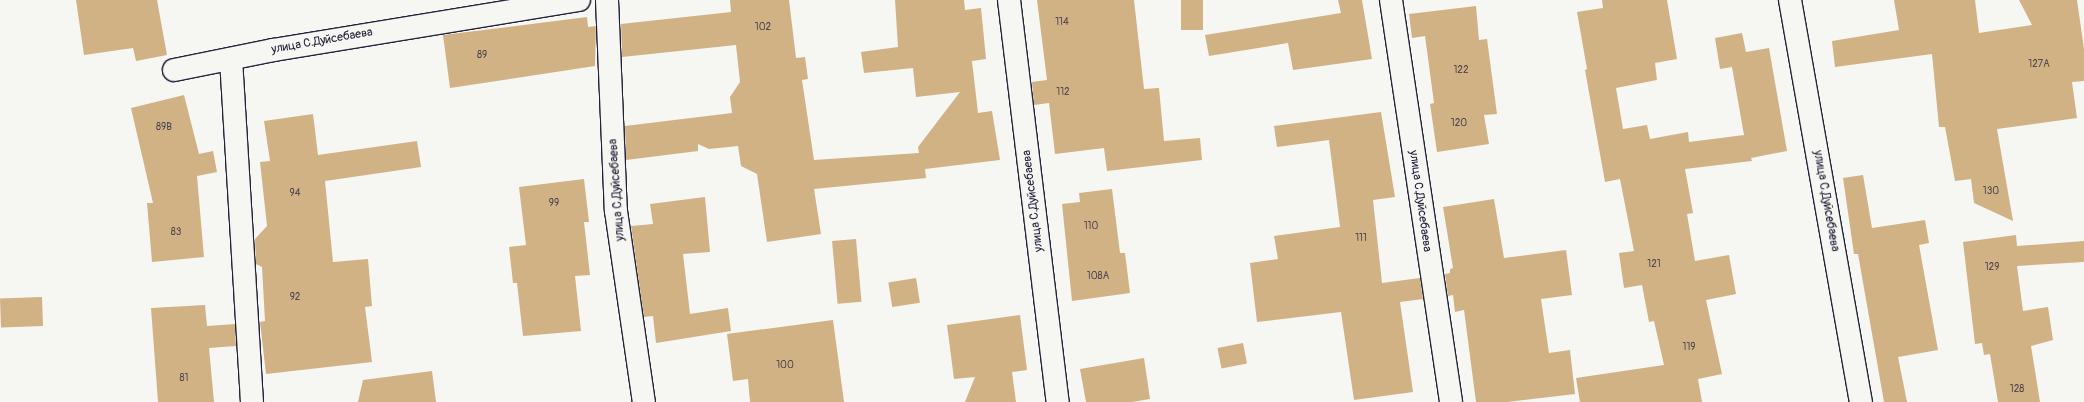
<!DOCTYPE html>
<html>
<head>
<meta charset="utf-8">
<style>
	body { margin:0 }
	#map { position:relative; width:2084px; height:402px; overflow:hidden; background:#f6f6f2; font-family:Pangolin,sans-serif }
	div>[style] { position:absolute }
	.building>* { inset:0; background:#d1b285; transform-origin:0 0 }
	.roads { filter:drop-shadow(1px 0 #22223b) drop-shadow(-1px 0 #22223b) drop-shadow(0 1px #22223b) drop-shadow(0 -1px #22223b) }
	.minor>* { height:22px; margin:-11px; padding:0 11px; transform-origin:11px; border-radius:11px; background:#f6f6f2 }
	span { translate:-50% -50%; white-space:nowrap; text-align:center; line-height:1.15; -webkit-text-stroke:4px #f6f6f2; paint-order:stroke }
	.number-label { font-size:10px; color:#4e464e }
	.number-label span { -webkit-text-stroke-width:0 }
	.street-label { font-size:12px; color:#22223b }
</style>
</head>
<body>
<div id="map">
	<div class="building">
		<div style="clip-path:polygon(76px 0,157px 0,167px 55px,136px 61px,133px 48px,84px 55px)"></div>
		<div style="clip-path:polygon(730px 0,789px 0,796px 58px,805px 57px,808px 79px,802px 80px,814px 160px,919px 153px,918px 147px,960px 92px,916px 97px,913px 68px,864px 73px,861px 52px,898px 47px,895px 0,964px 0,965px 10px,981px 8px,986px 59px,972px 61px,978px 113px,992px 111px,1000px 160px,925px 169px,926px 178px,814px 189px,821px 234px,767px 242px,757px 174px,741px 166px,738px 146px,709px 149px,698px 144px,698px 151px,626px 160px,625px 126px,732px 113px,730px 97px,740px 82px,736px 45px,622px 57px,621px 24px,731px 12px)"></div>
		<div style="clip-path:polygon(1037px 0,1134px 0,1144px 89px,1159px 88px,1164px 141px,1200px 138px,1202px 160px,1107px 171px,1104px 148px,1055px 154px,1049px 103px,1034px 105px,1032px 82px,1047px 80px)"></div>
		<div style="left:1181px;top:0;width:22px;height:30px"></div>
		<div style="clip-path:polygon(1338px 0,1362px 0,1372px 59px,1293px 70px,1288px 43px,1209px 56px,1205px 35px,1341px 13px)"></div>
		<div style="clip-path:polygon(1602px 0,1667px 0,1677px 59px,1655px 63px,1657px 80px,1616px 88px,1623px 129px,1647px 125px,1650px 139px,1688px 132px,1689px 142px,1744px 135px,1732px 67px,1720px 69px,1715px 38px,1742px 33px,1746px 52px,1769px 48px,1787px 151px,1751px 158px,1752px 161px,1685px 169px,1693px 213px,1687px 214px,1695px 261px,1729px 255px,1736px 294px,1706px 300px,1722px 374px,1698px 379px,1702px 402px,1580px 402px,1576px 378px,1664px 365px,1654px 321px,1649px 322px,1642px 285px,1624px 288px,1619px 253px,1634px 251px,1620px 179px,1605px 182px,1585px 70px,1587px 69px,1577px 12px,1603px 8px)"></div>
		<div style="clip-path:polygon(1894px 0,1975px 0,1979px 33px,2032px 25px,2019px 0,2077px 0,2084px 49px,2084px 81px,2072px 82px,2077px 118px,1997px 129px,2013px 221px,1974px 203px,1971px 179px,1955px 181px,1945px 127px,1939px 127px,1932px 54px,1835px 67px,1832px 41px,1899px 30px)"></div>
		<div style="clip-path:polygon(1476px 6px,1479px 40px,1487px 39px,1497px 114px,1484px 115px,1489px 144px,1437px 152px,1430px 104px,1434px 103px,1425px 36px,1412px 38px,1409px 14px)"></div>
		<div style="clip-path:polygon(587px 17px,588px 27px,596px 26px,595px 66px,450px 88px,443px 35px)"></div>
		<div style="clip-path:polygon(184px 95px,199px 154px,213px 151px,217px 172px,197px 176px,204px 257px,152px 262px,147px 203px,153px 203px,131px 108px)"></div>
		<div style="clip-path:polygon(1381px 112px,1395px 197px,1373px 200px,1382px 283px,1420px 278px,1423px 299px,1400px 302px,1413px 392px,1354px 400px,1341px 312px,1257px 322px,1250px 263px,1278px 259px,1274px 236px,1340px 227px,1329px 140px,1277px 147px,1274px 126px)"></div>
		<div style="clip-path:polygon(313px 114px,318px 155px,417px 141px,421px 167px,325px 181px,333px 262px,368px 259px,372px 306px,365px 307px,372px 362px,266px 374px,260px 322px,265px 321px,262px 267px,256px 264px,255px 239px,267px 226px,260px 162px,270px 161px,264px 121px)"></div>
		<div style="clip-path:polygon(1863px 175px,1872px 228px,1925px 220px,1929px 243px,1919px 245px,1938px 350px,1898px 357px,1907px 402px,1884px 402px,1858px 254px,1854px 254px,1843px 178px)"></div>
		<div style="clip-path:polygon(584px 179px,589px 222px,584px 222px,590px 275px,575px 276px,581px 331px,523px 336px,517px 283px,513px 283px,509px 247px,526px 245px,519px 187px)"></div>
		<div style="clip-path:polygon(1112px 189px,1120px 253px,1125px 253px,1130px 293px,1072px 301px,1062px 204px,1080px 202px,1079px 193px)"></div>
		<div style="clip-path:polygon(705px 197px,710px 252px,683px 254px,690px 314px,728px 308px,731px 331px,656px 343px,653px 316px,644px 317px,631px 226px,653px 224px,650px 204px)"></div>
		<div style="clip-path:polygon(1494px 199px,1504px 258px,1566px 250px,1572px 295px,1541px 299px,1549px 353px,1570px 350px,1575px 394px,1507px 402px,1476px 402px,1464px 310px,1455px 312px,1453px 295px,1448px 296px,1445px 274px,1450px 273px,1450px 269px,1453px 268px,1443px 207px)"></div>
		<div style="clip-path:polygon(2016px 235px,2017px 246px,2084px 241px,2084px 262px,2017px 266px,2023px 311px,2048px 307px,2053px 340px,2031px 346px,2040px 402px,1998px 402px,1990px 354px,1984px 355px,1982px 343px,1975px 344px,1963px 242px)"></div>
		<div style="left:856px;top:239px;width:63px;height:24px;rotate:85deg"></div>
		<div style="left:916px;top:278px;width:25px;height:28px;rotate:81deg"></div>
		<div style="left:42px;top:297px;width:29px;height:42px;rotate:88deg"></div>
		<div style="clip-path:polygon(205px 305px,207px 326px,235px 324px,236px 346px,209px 348px,214px 402px,158px 402px,151px 308px)"></div>
		<div style="clip-path:polygon(1020px 315px,1027px 370px,1012px 372px,1016px 402px,965px 402px,975px 377px,954px 379px,947px 325px)"></div>
		<div style="clip-path:polygon(833px 320px,844px 402px,750px 402px,748px 379px,733px 381px,727px 334px)"></div>
		<div style="left:1243px;top:343px;width:21px;height:26px;rotate:79deg"></div>
		<div style="clip-path:polygon(1144px 358px,1150px 399px,1132px 402px,1086px 402px,1080px 369px)"></div>
		<div style="clip-path:polygon(432px 371px,436px 402px,358px 402px,363px 380px)"></div>
	</div>
	<div class="roads">
		<div class="minor">
			<div style="left:607px;top:0;width:211px;rotate:87.6deg"></div>
			<div style="left:616px;top:211px;width:193px;rotate:81.7deg"></div>
			<div style="left:1009px;top:0;width:405px;rotate:83.1deg"></div>
			<div style="left:1391px;top:0;width:406px;rotate:81.5deg"></div>
			<div style="left:1790px;top:0;width:408px;rotate:80deg"></div>
			<div style="left:231px;top:59px;width:344px;rotate:86.5deg"></div>
			<div style="left:174px;top:70px;width:101px;rotate:-11.4deg"></div>
			<div style="left:273px;top:50px;width:310px;rotate:-9.3deg"></div>
		</div>
	</div>
	<div class="number-label">
		<span style="left:1062px;top:23px">114</span>
		<span style="left:763px;top:28px">102</span>
		<span style="left:482px;top:56px">89</span>
		<span style="left:2039px;top:65px">127А</span>
		<span style="left:1461px;top:71px">122</span>
		<span style="left:1063px;top:93px">112</span>
		<span style="left:1459px;top:124px">120</span>
		<span style="left:164px;top:128px">89В</span>
		<span style="left:1991px;top:192px">130</span>
		<span style="left:295px;top:194px">94</span>
		<span style="left:554px;top:204px">99</span>
		<span style="left:1091px;top:227px">110</span>
		<span style="left:176px;top:233px">83</span>
		<span style="left:1361px;top:239px">111</span>
		<span style="left:1654px;top:265px">121</span>
		<span style="left:1992px;top:268px">129</span>
		<span style="left:1098px;top:277px">108А</span>
		<span style="left:295px;top:298px">92</span>
		<span style="left:1689px;top:348px">119</span>
		<span style="left:785px;top:366px">100</span>
		<span style="left:184px;top:379px">81</span>
		<span style="left:2017px;top:390px">128</span>
	</div>
	<div class="street-label">
		<span style="left:322px;top:41px;rotate:-10deg">улица С.Дуйсебаева</span>
		<span style="left:617px;top:190px;rotate:-94deg">улица С.Дуйсебаева</span>
		<span style="left:1033px;top:201px;rotate:-97deg">улица С.Дуйсебаева</span>
		<span style="left:1420px;top:201px;rotate:82deg">улица С.Дуйсебаева</span>
		<span style="left:1826px;top:201px;rotate:80deg">улица С.Дуйсебаева</span>
	</div>
</div>
</body>
</html>
